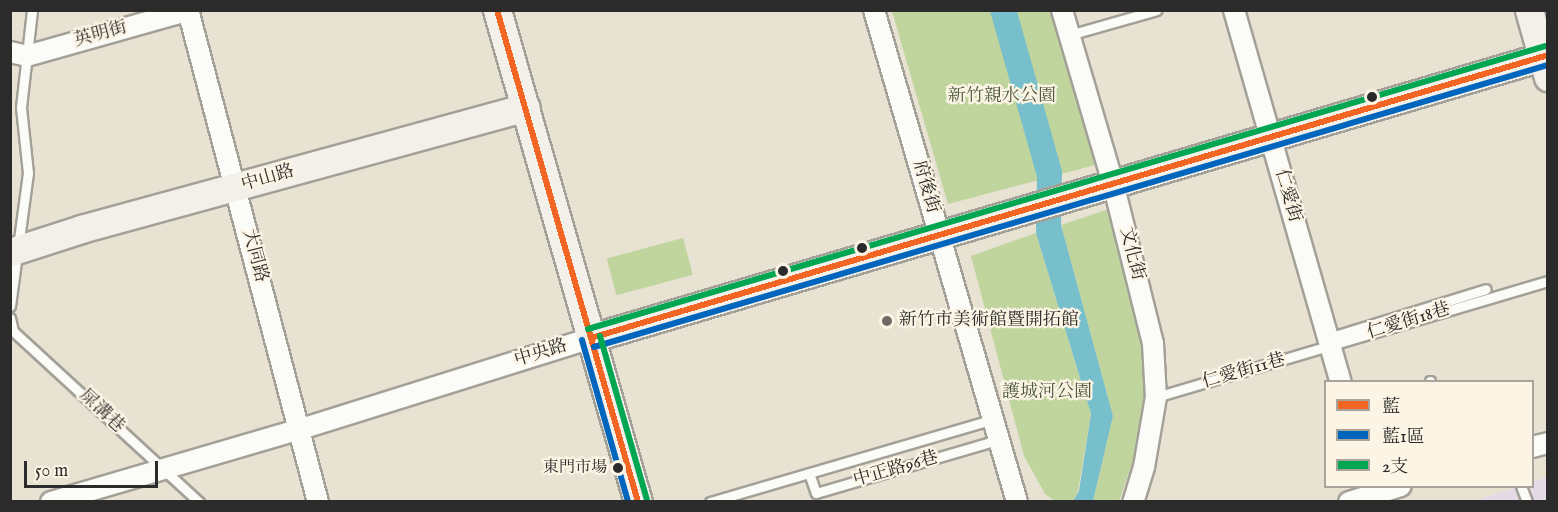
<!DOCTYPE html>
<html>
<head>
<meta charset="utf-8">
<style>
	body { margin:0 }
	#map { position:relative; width:1558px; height:512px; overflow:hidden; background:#e7e2d2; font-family:"IM FELL English","Noto Serif TC",serif }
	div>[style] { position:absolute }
	.built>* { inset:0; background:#e3dae5 }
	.green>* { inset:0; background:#c0d49e; transform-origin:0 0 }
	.water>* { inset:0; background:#77bfca }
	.roads { filter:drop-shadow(2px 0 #a3a097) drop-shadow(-2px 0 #a3a097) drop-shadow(0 2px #a3a097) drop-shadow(0 -2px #a3a097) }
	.lane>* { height:9px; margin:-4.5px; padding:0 4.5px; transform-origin:4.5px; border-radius:4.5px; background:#fbfbf8 }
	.street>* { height:20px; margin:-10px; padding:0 10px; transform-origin:10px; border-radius:10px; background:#fbfbf8 }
	.secondary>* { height:27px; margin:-13.5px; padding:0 13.5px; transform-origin:13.5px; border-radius:13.5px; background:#f3f0ea }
	.bus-1>* { height:6px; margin:-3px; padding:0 3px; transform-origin:3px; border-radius:3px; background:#f26522 }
	.bus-2>* { height:6px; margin:-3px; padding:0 3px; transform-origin:3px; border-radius:3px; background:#0065bd }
	.bus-3>* { height:6px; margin:-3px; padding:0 3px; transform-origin:3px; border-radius:3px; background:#00a651 }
	.dots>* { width:16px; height:16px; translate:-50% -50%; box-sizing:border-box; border:3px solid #fcf5e5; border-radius:50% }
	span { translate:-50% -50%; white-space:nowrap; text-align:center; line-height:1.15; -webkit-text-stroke:4.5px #fcf5e5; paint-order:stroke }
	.bus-label { font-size:16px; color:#2b2b2b }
	.right { translate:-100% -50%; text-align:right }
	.street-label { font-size:18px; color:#2b2b2b }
	.park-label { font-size:18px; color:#4e5a41 }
	.poi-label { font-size:18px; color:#2b2b2b }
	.left { translate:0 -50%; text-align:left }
	.frame { position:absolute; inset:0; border:12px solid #2b2b2b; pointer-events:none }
	.legend { position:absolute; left:1324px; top:380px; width:210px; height:108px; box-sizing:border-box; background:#fcf5e5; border:2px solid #a8a49b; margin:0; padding:8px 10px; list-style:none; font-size:18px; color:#2b2b2b }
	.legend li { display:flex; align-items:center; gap:12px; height:30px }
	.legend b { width:30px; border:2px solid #a8a49b }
	.scale { position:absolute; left:24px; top:461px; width:134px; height:27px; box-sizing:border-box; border:3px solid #2b2b2b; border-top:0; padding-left:8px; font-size:18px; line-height:21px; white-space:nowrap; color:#2b2b2b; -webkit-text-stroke:4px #fcf5e5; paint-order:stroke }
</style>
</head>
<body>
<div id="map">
	<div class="built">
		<div style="clip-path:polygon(1547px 477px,1547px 501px,1470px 502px,1517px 487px,1532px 486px,1533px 482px)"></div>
	</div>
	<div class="green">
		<div style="clip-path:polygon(892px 11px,1062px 11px,1107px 162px,948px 204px)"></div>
		<div style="clip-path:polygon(1106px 210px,1111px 211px,1145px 339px,1147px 394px,1142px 435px,1119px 501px,1093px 501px,1113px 416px,1061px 225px)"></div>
		<div style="clip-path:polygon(1036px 233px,1091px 414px,1078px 491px,1073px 501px,1055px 501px,1045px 494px,1024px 456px,971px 256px)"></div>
		<div style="left:683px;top:238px;width:38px;height:79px;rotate:75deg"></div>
	</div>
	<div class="water">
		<div style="clip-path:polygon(990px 11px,1017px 11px,1062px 171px,1061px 225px,1113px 416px,1093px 501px,1073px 501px,1079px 491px,1091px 414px,1036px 233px,1037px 177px)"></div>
	</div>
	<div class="roads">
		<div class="lane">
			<div style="left:1069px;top:35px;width:91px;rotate:-15.9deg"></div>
			<div style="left:10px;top:306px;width:134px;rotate:-82.3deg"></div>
			<div style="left:28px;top:173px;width:66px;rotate:-96.1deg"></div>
			<div style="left:21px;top:107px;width:98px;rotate:-83.5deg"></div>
			<div style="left:10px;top:318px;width:13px;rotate:77deg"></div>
			<div style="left:13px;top:331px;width:253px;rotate:42.6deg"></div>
			<div style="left:1328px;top:338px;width:165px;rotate:-17.2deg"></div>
			<div style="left:1430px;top:382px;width:1px;rotate:-90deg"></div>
			<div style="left:1156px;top:397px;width:409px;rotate:-16.5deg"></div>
			<div style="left:809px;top:473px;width:21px;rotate:71deg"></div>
			<div style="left:816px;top:493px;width:189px;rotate:-16.3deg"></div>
			<div style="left:1521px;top:486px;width:17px;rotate:69deg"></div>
			<div style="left:710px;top:502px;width:293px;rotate:-16.3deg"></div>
		</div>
		<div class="street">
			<div style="left:188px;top:10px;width:509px;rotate:75.2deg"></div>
			<div style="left:874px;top:10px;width:512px;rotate:73.79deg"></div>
			<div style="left:1062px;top:10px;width:180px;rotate:73.6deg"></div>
			<div style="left:1113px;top:183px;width:166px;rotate:76deg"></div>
			<div style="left:1153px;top:344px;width:53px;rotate:86.8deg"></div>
			<div style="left:1156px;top:397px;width:71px;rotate:99.7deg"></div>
			<div style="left:1144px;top:467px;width:37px;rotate:107deg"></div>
			<div style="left:1234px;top:10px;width:387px;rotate:74deg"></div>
			<div style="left:10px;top:52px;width:17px;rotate:13deg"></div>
			<div style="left:27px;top:56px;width:169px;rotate:-15.8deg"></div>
			<div style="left:1532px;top:447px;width:16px;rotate:-14deg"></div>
			<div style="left:51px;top:502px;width:260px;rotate:-16.3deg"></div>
			<div style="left:301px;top:429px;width:304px;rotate:-17.4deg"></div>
			<div style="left:1349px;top:502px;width:54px;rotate:-17.1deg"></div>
		</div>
		<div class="secondary">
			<div style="left:497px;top:10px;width:512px;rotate:74.01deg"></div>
			<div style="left:1529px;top:10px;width:70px;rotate:74.2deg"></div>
			<div style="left:10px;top:252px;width:75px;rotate:-17.9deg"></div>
			<div style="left:81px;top:229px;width:461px;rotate:-15.3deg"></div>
			<div style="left:591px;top:338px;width:998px;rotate:-16.47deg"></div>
		</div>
	</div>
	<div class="bus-1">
		<div style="left:497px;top:10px;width:512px;rotate:74.01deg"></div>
		<div style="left:591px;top:338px;width:998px;rotate:-16.47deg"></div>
	</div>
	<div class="bus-2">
		<div style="left:582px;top:340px;width:168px;rotate:74.1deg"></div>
		<div style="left:594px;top:347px;width:995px;rotate:-16.47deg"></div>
	</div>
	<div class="bus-3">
		<div style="left:588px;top:329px;width:998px;rotate:-16.47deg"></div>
		<div style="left:600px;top:336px;width:171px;rotate:74deg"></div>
	</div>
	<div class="dots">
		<div style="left:1372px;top:97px;background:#2b2b2b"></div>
		<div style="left:862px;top:248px;background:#2b2b2b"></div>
		<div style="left:783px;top:271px;background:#2b2b2b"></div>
		<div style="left:887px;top:321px;background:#6d6b65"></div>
		<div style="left:618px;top:468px;background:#2b2b2b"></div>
	</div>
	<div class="bus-label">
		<span class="right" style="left:607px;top:468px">東門市場</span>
	</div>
	<div class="street-label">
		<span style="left:101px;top:35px;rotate:-15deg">英明街</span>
		<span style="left:268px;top:179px;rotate:-16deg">中山路</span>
		<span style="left:925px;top:187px;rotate:74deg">府後街</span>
		<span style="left:1287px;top:196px;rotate:74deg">仁愛街</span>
		<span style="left:1131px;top:254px;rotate:76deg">文化街</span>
		<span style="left:254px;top:256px;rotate:75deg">大同路</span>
		<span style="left:1409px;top:322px;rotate:-17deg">仁愛街18巷</span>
		<span style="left:541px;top:354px;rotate:-17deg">中央路</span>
		<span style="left:1244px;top:372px;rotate:-16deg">仁愛街11巷</span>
		<span style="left:101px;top:412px;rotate:43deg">屎溝巷</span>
		<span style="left:896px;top:470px;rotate:-16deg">中正路96巷</span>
	</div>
	<div class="park-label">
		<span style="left:1002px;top:97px">新竹親水公園</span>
		<span style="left:1047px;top:393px">護城河公園</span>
	</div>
	<div class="poi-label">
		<span class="left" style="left:899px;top:321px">新竹市美術館暨開拓館</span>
	</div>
	<div class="frame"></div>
	<ul class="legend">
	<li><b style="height:8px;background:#f26522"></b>藍</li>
	<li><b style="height:8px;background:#0065bd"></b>藍1區</li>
	<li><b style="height:8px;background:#00a651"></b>2支</li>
	</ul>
	<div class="scale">50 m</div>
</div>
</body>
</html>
